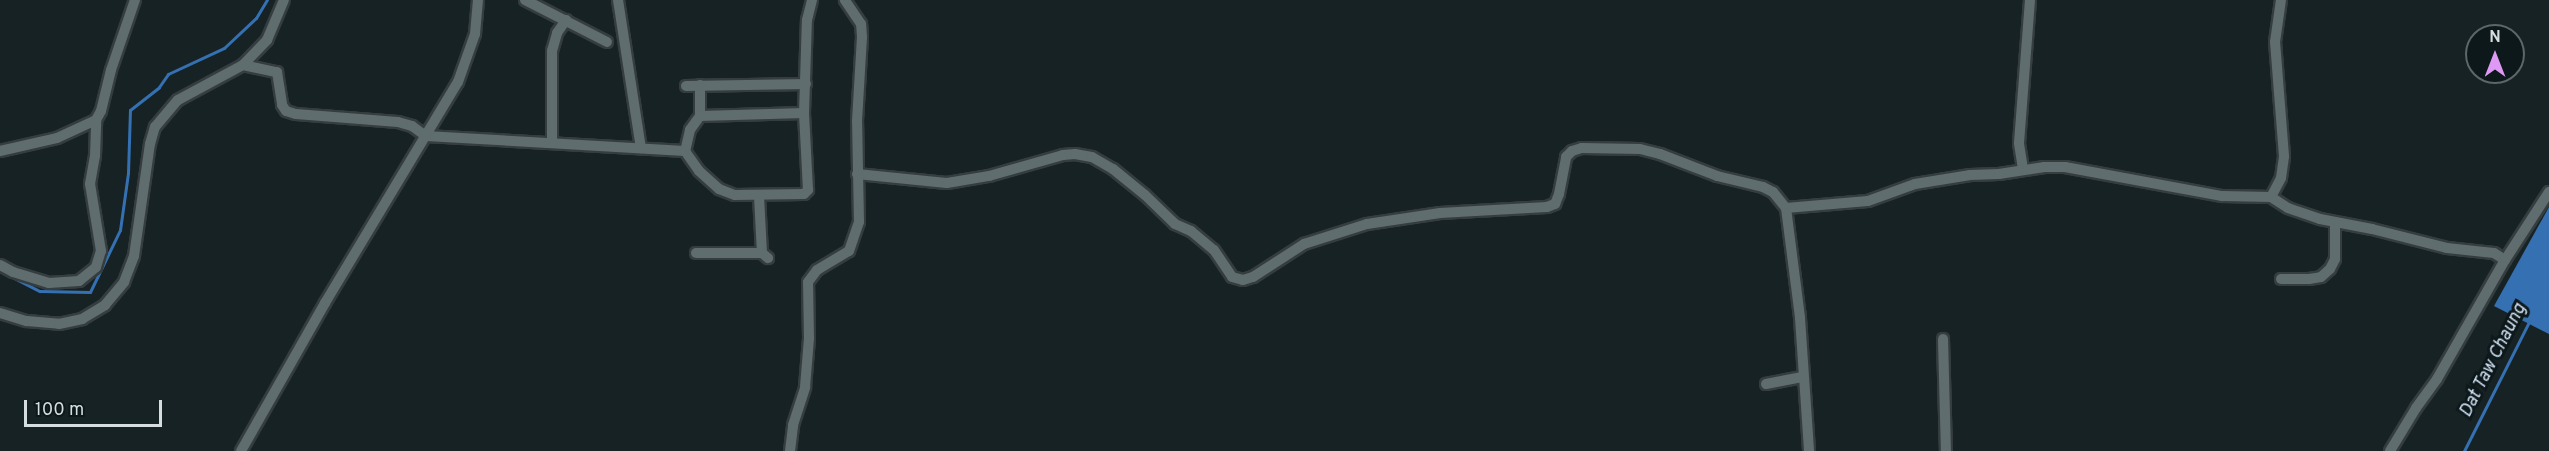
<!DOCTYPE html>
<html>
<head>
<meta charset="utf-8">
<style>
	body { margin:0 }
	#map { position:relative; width:2549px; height:451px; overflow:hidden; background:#162224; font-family:Overpass,sans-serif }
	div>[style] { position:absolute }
	.water>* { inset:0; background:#3571b2 }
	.stream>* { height:3px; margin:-1.5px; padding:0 1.5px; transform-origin:1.5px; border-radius:1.5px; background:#3571b2 }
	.roads { filter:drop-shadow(2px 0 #353d3f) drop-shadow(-2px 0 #353d3f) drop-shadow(0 2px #353d3f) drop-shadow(0 -2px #353d3f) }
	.minor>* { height:10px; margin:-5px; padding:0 5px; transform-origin:5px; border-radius:5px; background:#5f6d6f }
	span { translate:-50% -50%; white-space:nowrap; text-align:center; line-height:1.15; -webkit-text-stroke:6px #0d181a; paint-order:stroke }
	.water-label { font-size:18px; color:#d1e0f3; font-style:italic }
	.north { position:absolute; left:2465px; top:24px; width:60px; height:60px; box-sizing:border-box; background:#0d181a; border:2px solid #5d6768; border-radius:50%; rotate:0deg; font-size:16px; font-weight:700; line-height:24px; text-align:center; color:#d5ddde }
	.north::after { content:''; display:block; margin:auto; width:21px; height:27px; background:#dd99f3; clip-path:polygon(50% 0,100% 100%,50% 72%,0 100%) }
	.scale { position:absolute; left:24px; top:400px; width:138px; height:27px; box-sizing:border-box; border:3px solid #d5ddde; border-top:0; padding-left:8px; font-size:18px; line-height:21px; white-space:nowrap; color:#d5ddde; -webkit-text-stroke:4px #0d181a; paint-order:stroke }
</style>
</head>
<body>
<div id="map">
	<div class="water">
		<div style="clip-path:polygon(2549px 207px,2549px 334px,2494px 306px)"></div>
	</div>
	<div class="stream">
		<div style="left:12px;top:277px;width:31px;rotate:27deg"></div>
		<div style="left:40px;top:291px;width:50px;rotate:1.1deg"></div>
		<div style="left:90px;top:292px;width:69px;rotate:-64.2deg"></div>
		<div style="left:120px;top:230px;width:58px;rotate:-82deg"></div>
		<div style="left:128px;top:173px;width:63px;rotate:-88.2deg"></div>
		<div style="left:130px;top:110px;width:37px;rotate:-38deg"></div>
		<div style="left:159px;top:87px;width:16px;rotate:-55deg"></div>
		<div style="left:168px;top:74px;width:62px;rotate:-24.9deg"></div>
		<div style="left:224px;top:48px;width:44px;rotate:-43.2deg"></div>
		<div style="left:256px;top:18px;width:21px;rotate:-59deg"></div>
		<div style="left:2464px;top:451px;width:144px;rotate:-63.3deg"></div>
	</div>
	<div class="roads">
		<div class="minor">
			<div style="left:525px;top:0;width:92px;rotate:27.1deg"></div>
			<div style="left:618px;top:0;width:150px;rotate:81.2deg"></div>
			<div style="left:243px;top:65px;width:35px;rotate:12deg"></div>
			<div style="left:277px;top:72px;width:33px;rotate:81deg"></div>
			<div style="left:282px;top:105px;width:7px;rotate:56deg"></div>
			<div style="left:286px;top:111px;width:10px;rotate:17deg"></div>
			<div style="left:296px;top:114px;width:102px;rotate:4.5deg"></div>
			<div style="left:398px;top:122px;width:15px;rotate:16deg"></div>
			<div style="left:412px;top:126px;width:17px;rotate:36deg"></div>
			<div style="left:426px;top:136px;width:259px;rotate:3.3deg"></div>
			<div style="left:700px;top:85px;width:31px;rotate:90deg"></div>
			<div style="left:686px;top:86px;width:120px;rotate:-1deg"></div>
			<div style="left:804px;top:113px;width:104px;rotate:178.3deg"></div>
			<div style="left:700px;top:116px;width:17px;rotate:126deg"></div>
			<div style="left:690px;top:130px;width:22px;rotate:103deg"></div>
			<div style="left:685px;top:151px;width:24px;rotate:55deg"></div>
			<div style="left:699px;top:171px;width:27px;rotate:42deg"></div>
			<div style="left:719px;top:189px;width:17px;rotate:21deg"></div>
			<div style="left:735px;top:195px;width:69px;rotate:-0.8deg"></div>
			<div style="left:804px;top:194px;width:6px;rotate:-45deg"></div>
			<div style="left:808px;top:190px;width:77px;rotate:-93deg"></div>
			<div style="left:804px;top:113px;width:93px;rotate:-88.2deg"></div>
			<div style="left:807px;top:20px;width:21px;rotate:-76deg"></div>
			<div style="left:552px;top:143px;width:92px;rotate:-90deg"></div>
			<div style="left:552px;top:51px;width:19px;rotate:-74deg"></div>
			<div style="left:557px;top:33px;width:16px;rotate:-55deg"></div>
			<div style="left:0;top:151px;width:58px;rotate:-12.8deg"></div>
			<div style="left:57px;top:138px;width:43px;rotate:-24.8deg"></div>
			<div style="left:96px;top:120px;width:10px;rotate:-61deg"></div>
			<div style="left:101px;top:111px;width:42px;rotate:-76.3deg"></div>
			<div style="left:111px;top:70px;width:74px;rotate:-71.1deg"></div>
			<div style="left:2023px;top:169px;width:26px;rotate:-99deg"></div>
			<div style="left:2019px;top:143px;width:143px;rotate:-85.6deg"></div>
			<div style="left:857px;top:174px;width:90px;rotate:5.7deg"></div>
			<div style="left:947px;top:183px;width:43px;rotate:-9.5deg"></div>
			<div style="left:989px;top:176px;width:77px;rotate:-15.8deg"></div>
			<div style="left:1063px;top:155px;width:12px;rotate:-5deg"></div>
			<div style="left:1075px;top:154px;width:17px;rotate:10deg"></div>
			<div style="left:1092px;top:157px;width:24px;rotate:30deg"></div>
			<div style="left:1113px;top:169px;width:41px;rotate:39.1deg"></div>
			<div style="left:1145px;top:195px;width:42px;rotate:44deg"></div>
			<div style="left:1175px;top:224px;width:17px;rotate:24deg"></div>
			<div style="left:1191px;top:231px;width:30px;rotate:40deg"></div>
			<div style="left:1214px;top:250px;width:32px;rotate:56deg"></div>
			<div style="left:1232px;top:277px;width:11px;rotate:15deg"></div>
			<div style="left:1243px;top:280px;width:10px;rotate:-17deg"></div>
			<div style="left:1253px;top:277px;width:61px;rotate:-32.9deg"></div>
			<div style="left:1304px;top:244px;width:66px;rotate:-17.6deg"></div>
			<div style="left:1367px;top:224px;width:74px;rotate:-8.6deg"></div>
			<div style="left:1440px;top:213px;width:107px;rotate:-3.2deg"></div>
			<div style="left:1547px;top:207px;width:9px;rotate:-21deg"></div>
			<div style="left:1555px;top:204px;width:11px;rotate:-68deg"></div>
			<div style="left:1559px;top:194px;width:38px;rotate:-79deg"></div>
			<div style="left:1566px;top:157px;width:8px;rotate:-45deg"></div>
			<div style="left:1572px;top:151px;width:10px;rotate:-17deg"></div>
			<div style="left:1582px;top:148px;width:58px;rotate:1deg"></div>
			<div style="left:1640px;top:149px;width:21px;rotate:14deg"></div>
			<div style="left:1660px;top:154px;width:61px;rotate:21.1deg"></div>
			<div style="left:1717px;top:176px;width:47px;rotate:13.4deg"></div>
			<div style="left:1763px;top:187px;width:11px;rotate:27deg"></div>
			<div style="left:1773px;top:192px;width:21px;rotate:51deg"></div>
			<div style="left:1786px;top:208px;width:111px;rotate:82.7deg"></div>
			<div style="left:1800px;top:318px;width:133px;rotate:86.1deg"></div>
			<div style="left:759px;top:196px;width:57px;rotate:87deg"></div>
			<div style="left:762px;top:253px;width:8px;rotate:40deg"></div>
			<div style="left:2271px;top:197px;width:21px;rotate:-62deg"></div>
			<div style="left:2281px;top:178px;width:22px;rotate:-82deg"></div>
			<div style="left:2284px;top:156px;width:114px;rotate:-94.5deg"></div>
			<div style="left:2275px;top:42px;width:42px;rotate:-81.9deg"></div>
			<div style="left:1786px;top:208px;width:82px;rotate:-4.9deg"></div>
			<div style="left:1868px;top:201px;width:50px;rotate:-19.9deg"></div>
			<div style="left:1915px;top:184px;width:56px;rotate:-9.3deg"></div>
			<div style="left:1970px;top:175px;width:29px;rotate:-2deg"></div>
			<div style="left:1999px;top:174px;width:46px;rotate:-8.8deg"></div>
			<div style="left:2044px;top:167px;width:21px"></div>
			<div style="left:2065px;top:167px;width:160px;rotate:10.5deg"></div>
			<div style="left:2222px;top:196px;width:49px;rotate:1.2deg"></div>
			<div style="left:2271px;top:197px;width:20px;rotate:33deg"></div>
			<div style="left:2288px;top:208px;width:34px;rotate:19deg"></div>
			<div style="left:2320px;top:219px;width:53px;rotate:10.9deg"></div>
			<div style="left:2372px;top:229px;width:77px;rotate:14.2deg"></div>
			<div style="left:2447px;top:248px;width:47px;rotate:6.1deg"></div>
			<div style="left:2494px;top:253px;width:13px;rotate:32deg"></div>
			<div style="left:696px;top:253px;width:66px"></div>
			<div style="left:0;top:265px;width:15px;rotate:28deg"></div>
			<div style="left:13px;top:272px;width:38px;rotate:17deg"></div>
			<div style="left:49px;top:283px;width:30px;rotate:-4deg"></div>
			<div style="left:79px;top:281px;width:22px;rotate:-39deg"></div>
			<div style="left:96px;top:267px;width:17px;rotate:-73deg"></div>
			<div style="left:101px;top:251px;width:68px;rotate:-99.3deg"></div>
			<div style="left:90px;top:184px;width:28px;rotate:-80deg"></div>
			<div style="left:95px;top:156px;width:36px;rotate:-88deg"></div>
			<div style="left:2281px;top:279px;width:28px"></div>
			<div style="left:2309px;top:279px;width:12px;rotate:-9deg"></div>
			<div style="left:2321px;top:277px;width:12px;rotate:-42deg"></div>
			<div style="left:2330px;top:269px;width:11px;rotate:-63deg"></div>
			<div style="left:2335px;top:259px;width:37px;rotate:-90deg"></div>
			<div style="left:0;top:313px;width:28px;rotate:17deg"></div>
			<div style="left:27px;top:321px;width:32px;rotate:5deg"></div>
			<div style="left:59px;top:324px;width:24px;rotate:-12deg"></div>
			<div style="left:82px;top:319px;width:27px;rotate:-31deg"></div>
			<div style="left:105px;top:305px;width:30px;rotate:-50deg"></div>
			<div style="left:124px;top:282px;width:28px;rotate:-69deg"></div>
			<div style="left:134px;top:256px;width:113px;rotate:-81.9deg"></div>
			<div style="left:150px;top:144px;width:18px;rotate:-74deg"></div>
			<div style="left:155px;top:127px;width:35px;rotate:-50deg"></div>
			<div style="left:178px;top:100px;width:74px;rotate:-28.3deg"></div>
			<div style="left:243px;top:65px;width:35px;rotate:-46deg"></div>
			<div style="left:267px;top:40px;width:43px;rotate:-67deg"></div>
			<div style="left:1943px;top:339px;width:112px;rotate:88.5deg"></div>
			<div style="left:1766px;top:384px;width:38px;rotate:-11deg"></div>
			<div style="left:241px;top:451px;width:170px;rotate:-60.4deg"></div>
			<div style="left:325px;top:303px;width:258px;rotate:-59deg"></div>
			<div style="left:458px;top:82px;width:51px;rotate:-70.5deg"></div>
			<div style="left:475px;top:34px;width:34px;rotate:-85deg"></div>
			<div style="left:790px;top:451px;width:26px;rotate:-83deg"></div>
			<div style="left:793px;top:425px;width:40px;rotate:-72deg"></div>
			<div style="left:805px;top:387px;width:49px;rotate:-85.3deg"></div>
			<div style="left:809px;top:338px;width:56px;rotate:-91deg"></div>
			<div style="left:808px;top:282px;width:15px;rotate:-53deg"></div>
			<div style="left:817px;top:270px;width:37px;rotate:-31deg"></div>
			<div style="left:849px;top:251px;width:31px;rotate:-71deg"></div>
			<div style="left:859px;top:222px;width:101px;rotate:-91.1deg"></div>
			<div style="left:857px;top:121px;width:84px;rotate:-86.6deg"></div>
			<div style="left:862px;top:37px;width:13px;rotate:-94deg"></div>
			<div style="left:861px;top:24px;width:29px;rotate:-124deg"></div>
			<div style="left:2390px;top:451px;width:50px;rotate:-58.8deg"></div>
			<div style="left:2416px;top:408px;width:36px;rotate:-54deg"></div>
			<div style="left:2437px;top:379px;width:137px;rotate:-60.3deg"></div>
			<div style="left:2505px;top:260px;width:81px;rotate:-57.1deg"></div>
		</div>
	</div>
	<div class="water-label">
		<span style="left:2494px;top:361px;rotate:-63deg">Dat Taw Chaung</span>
	</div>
	<div class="north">N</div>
	<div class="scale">100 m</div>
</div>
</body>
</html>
